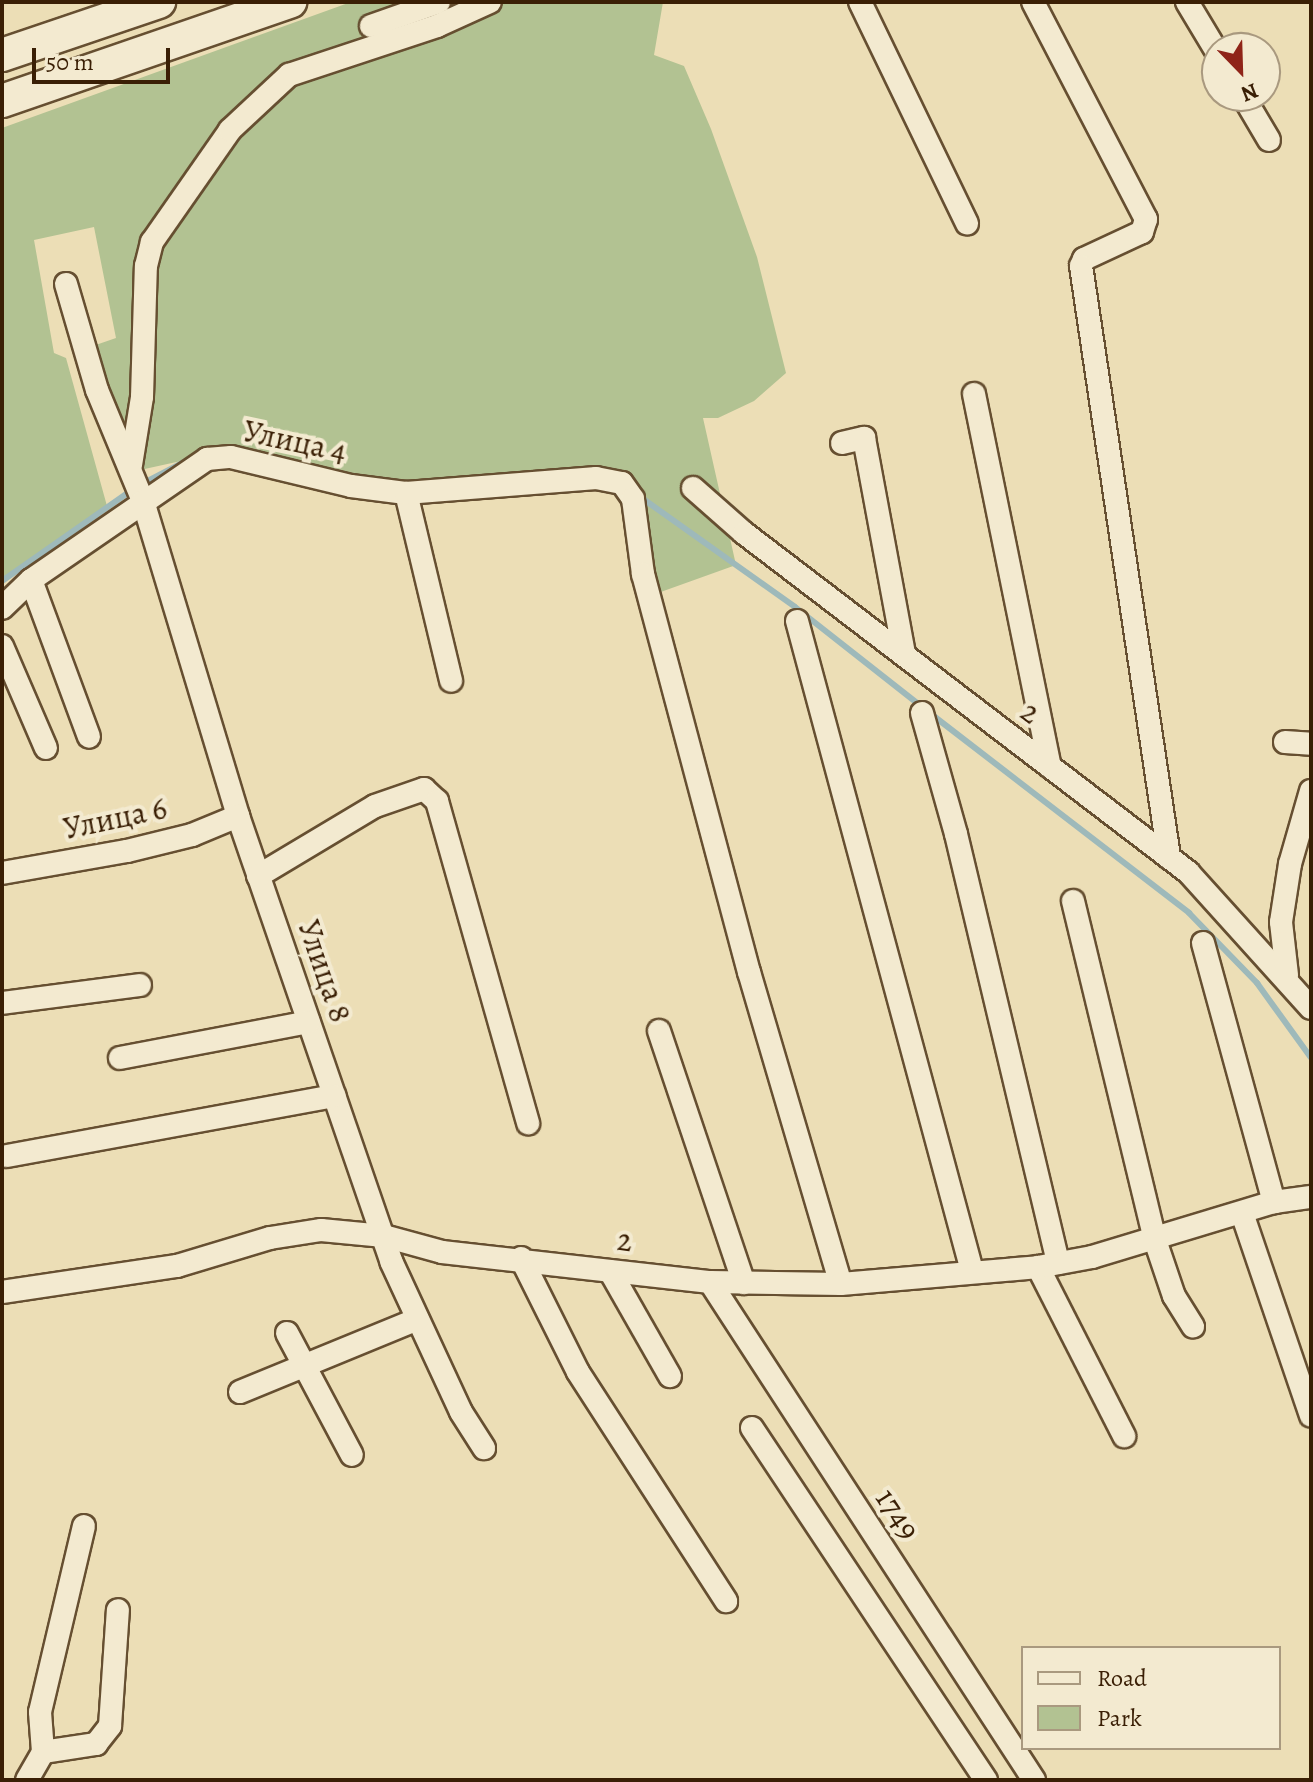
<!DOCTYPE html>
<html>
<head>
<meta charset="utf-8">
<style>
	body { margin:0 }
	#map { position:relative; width:1313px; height:1782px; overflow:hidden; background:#ecdeb6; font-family:Alegreya,serif }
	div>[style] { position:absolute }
	.green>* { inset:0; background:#b2c292 }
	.stream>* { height:6px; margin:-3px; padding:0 3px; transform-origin:3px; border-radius:3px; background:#9eb9ba }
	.roads { filter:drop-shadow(2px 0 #664f31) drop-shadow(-2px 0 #664f31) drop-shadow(0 2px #664f31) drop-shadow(0 -2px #664f31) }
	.street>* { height:22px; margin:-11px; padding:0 11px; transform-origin:11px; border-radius:11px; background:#f3ead0 }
	.secondary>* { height:32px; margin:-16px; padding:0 16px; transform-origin:16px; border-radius:16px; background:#f3ead0 }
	span { translate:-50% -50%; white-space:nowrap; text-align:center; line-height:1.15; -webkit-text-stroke:8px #f3ead0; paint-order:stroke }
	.street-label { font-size:32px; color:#3a1f05 }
	.frame { position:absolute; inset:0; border:4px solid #3a1f05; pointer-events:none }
	.legend { position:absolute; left:1021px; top:1646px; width:260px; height:104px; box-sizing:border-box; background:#f3ead0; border:2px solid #a9997f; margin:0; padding:10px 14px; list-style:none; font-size:24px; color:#3a1f05 }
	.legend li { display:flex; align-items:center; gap:16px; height:40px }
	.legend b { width:40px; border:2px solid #a9997f }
	.north { position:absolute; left:1201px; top:32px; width:80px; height:80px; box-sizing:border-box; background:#f3ead0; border:2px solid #a9997f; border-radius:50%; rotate:157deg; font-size:22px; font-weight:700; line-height:32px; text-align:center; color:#3a1f05 }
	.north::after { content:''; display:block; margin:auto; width:28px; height:36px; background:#8f2418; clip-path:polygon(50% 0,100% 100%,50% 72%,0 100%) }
	.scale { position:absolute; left:32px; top:48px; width:138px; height:36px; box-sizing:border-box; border:4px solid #3a1f05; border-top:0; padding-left:10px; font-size:24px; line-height:28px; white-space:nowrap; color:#3a1f05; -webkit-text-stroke:6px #f3ead0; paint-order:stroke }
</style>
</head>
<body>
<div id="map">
	<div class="green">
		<div style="clip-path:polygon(351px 2px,663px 2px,654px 55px,684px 66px,711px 129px,757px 257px,786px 373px,754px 401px,718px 418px,703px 418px,736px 565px,644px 598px,615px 483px,460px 499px,213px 454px,140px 470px,87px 348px,116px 338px,94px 227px,34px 240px,54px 353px,66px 358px,107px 506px,2px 581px,2px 128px)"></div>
	</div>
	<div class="stream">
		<div style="left:142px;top:484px;width:52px;rotate:-27.6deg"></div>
		<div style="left:639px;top:496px;width:191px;rotate:35.4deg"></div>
		<div style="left:795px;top:607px;width:162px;rotate:38.2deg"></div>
		<div style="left:2px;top:581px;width:159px;rotate:-35deg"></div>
		<div style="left:931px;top:714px;width:326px;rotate:37.6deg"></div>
		<div style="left:1189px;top:913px;width:98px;rotate:45.8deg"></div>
		<div style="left:1257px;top:983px;width:92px;rotate:54.2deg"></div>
	</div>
	<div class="roads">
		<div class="street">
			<div style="left:860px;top:2px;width:246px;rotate:64.2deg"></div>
			<div style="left:1033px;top:2px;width:245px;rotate:62.5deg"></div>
			<div style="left:1146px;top:219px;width:14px;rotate:107deg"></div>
			<div style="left:1142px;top:232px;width:64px;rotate:155deg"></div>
			<div style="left:1084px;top:259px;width:8px;rotate:113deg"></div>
			<div style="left:1081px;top:266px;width:598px;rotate:81.53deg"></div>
			<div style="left:1187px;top:2px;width:58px;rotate:59deg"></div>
			<div style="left:371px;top:26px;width:72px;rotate:-19.4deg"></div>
			<div style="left:1243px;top:96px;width:51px;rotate:59.4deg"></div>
			<div style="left:66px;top:284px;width:110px;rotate:73.7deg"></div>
			<div style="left:97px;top:390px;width:120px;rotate:67.5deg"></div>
			<div style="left:143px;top:501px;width:329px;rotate:73.2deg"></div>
			<div style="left:238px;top:816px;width:471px;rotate:71deg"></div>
			<div style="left:391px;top:1261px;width:166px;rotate:65.1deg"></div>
			<div style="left:461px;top:1412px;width:43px;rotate:57.4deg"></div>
			<div style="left:974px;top:394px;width:380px;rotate:78.5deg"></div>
			<div style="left:842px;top:443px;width:23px;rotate:-13deg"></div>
			<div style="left:864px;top:438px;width:219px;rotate:79.5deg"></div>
			<div style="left:131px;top:465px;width:69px;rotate:-80.8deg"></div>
			<div style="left:142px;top:397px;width:131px;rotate:-88.3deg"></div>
			<div style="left:146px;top:266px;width:25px;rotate:-76deg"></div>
			<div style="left:152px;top:242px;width:136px;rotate:-55.1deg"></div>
			<div style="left:230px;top:130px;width:81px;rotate:-43deg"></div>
			<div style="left:289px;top:75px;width:156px;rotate:-18.3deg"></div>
			<div style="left:437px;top:26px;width:58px;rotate:-24.4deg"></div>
			<div style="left:693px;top:488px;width:68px;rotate:41.4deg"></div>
			<div style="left:744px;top:533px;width:559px;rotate:37.36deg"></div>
			<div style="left:1188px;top:872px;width:183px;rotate:47.9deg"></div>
			<div style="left:406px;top:493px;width:193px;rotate:76.5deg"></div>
			<div style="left:31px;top:580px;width:167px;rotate:69.7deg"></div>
			<div style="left:2px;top:608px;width:40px;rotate:-44deg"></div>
			<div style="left:31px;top:580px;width:214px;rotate:-34.5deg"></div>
			<div style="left:207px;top:459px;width:24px;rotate:-5deg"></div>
			<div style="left:231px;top:457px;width:123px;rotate:13.6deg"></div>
			<div style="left:351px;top:486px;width:55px;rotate:7.3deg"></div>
			<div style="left:406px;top:493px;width:191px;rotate:-4.5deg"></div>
			<div style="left:596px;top:478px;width:26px;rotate:11deg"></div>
			<div style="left:622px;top:483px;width:19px;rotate:55deg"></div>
			<div style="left:633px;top:499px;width:76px;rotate:82.4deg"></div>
			<div style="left:643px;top:574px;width:412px;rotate:75.1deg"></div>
			<div style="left:749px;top:972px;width:325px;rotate:73.6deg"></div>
			<div style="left:797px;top:621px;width:673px;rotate:74.93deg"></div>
			<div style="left:2px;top:646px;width:111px;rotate:66.7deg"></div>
			<div style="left:922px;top:713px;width:126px;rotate:74.3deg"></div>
			<div style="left:956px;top:834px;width:441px;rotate:76.6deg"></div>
			<div style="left:1285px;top:742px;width:26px;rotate:4deg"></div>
			<div style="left:2px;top:873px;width:127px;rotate:-10deg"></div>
			<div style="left:127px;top:851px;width:67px;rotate:-13.8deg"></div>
			<div style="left:192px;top:835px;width:50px;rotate:-22.4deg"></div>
			<div style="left:258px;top:876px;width:136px;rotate:-30.9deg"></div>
			<div style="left:375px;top:806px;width:52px;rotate:-19.1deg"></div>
			<div style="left:424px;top:789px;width:18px;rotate:43deg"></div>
			<div style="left:437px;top:801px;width:335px;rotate:74.2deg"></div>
			<div style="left:1073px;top:901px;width:346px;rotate:76.4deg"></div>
			<div style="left:1154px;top:1237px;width:62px;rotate:71.3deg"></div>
			<div style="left:1174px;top:1296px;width:36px;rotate:58deg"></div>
			<div style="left:1203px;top:943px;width:269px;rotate:74.7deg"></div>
			<div style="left:1287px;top:975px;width:53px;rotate:-96.5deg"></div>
			<div style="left:1281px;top:922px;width:59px;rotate:-81.2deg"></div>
			<div style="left:1290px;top:864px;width:76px;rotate:-74deg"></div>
			<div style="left:2px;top:1003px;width:139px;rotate:-7.4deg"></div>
			<div style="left:659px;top:1031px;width:266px;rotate:71.4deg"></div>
			<div style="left:120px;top:1058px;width:192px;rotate:-10.8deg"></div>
			<div style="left:7px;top:1156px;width:333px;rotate:-10.4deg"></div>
			<div style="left:1242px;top:1213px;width:214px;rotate:71.2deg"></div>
			<div style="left:521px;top:1258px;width:127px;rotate:63.4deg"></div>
			<div style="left:578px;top:1372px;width:273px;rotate:57.1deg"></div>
			<div style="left:1038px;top:1267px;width:190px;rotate:63deg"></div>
			<div style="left:610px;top:1271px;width:121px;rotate:60.3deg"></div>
			<div style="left:710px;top:1282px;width:594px;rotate:56.95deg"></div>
			<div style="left:2px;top:1292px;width:177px;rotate:-8.5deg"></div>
			<div style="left:177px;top:1266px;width:97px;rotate:-16.8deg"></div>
			<div style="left:270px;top:1238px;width:52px;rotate:-8.9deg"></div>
			<div style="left:321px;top:1230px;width:63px;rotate:5.4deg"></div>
			<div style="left:384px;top:1236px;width:60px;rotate:15.4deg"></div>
			<div style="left:442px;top:1252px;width:270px;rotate:6.4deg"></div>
			<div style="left:710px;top:1282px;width:131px;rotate:0.9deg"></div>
			<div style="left:841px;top:1284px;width:198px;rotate:-4.9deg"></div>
			<div style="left:1038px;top:1267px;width:55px;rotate:-10.5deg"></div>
			<div style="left:1092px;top:1257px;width:190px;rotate:-16.8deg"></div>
			<div style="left:1274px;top:1202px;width:37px;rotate:-8deg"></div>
			<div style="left:287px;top:1333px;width:138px;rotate:62deg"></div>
			<div style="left:240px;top:1392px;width:192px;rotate:-22.3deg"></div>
			<div style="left:752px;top:1428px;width:423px;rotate:56.4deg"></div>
			<div style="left:43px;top:1752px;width:54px;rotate:-8.6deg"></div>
			<div style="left:96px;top:1744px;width:23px;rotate:-52deg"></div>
			<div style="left:110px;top:1726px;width:116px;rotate:-86.1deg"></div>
			<div style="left:27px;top:1780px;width:32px;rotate:-60deg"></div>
			<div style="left:43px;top:1752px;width:40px;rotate:-94.3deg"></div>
			<div style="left:40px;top:1712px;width:191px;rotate:-76.7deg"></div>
		</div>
		<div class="secondary">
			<div style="left:2px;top:55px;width:166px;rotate:-18.7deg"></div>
			<div style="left:2px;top:101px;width:305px;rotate:-19deg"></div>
		</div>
	</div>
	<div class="street-label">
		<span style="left:295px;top:441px;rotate:12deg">Улица 4</span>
		<span style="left:1031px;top:712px;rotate:37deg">2</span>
		<span style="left:115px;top:818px;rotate:-12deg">Улица 6</span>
		<span style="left:325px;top:971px;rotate:71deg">Улица 8</span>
		<span style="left:625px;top:1240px;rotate:8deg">2</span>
		<span style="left:898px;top:1514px;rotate:57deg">1749</span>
	</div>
	<div class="frame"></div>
	<ul class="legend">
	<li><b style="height:10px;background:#f3ead0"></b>Road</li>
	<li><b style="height:22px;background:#b2c292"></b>Park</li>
	</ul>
	<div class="north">N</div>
	<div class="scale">50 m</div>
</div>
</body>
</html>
